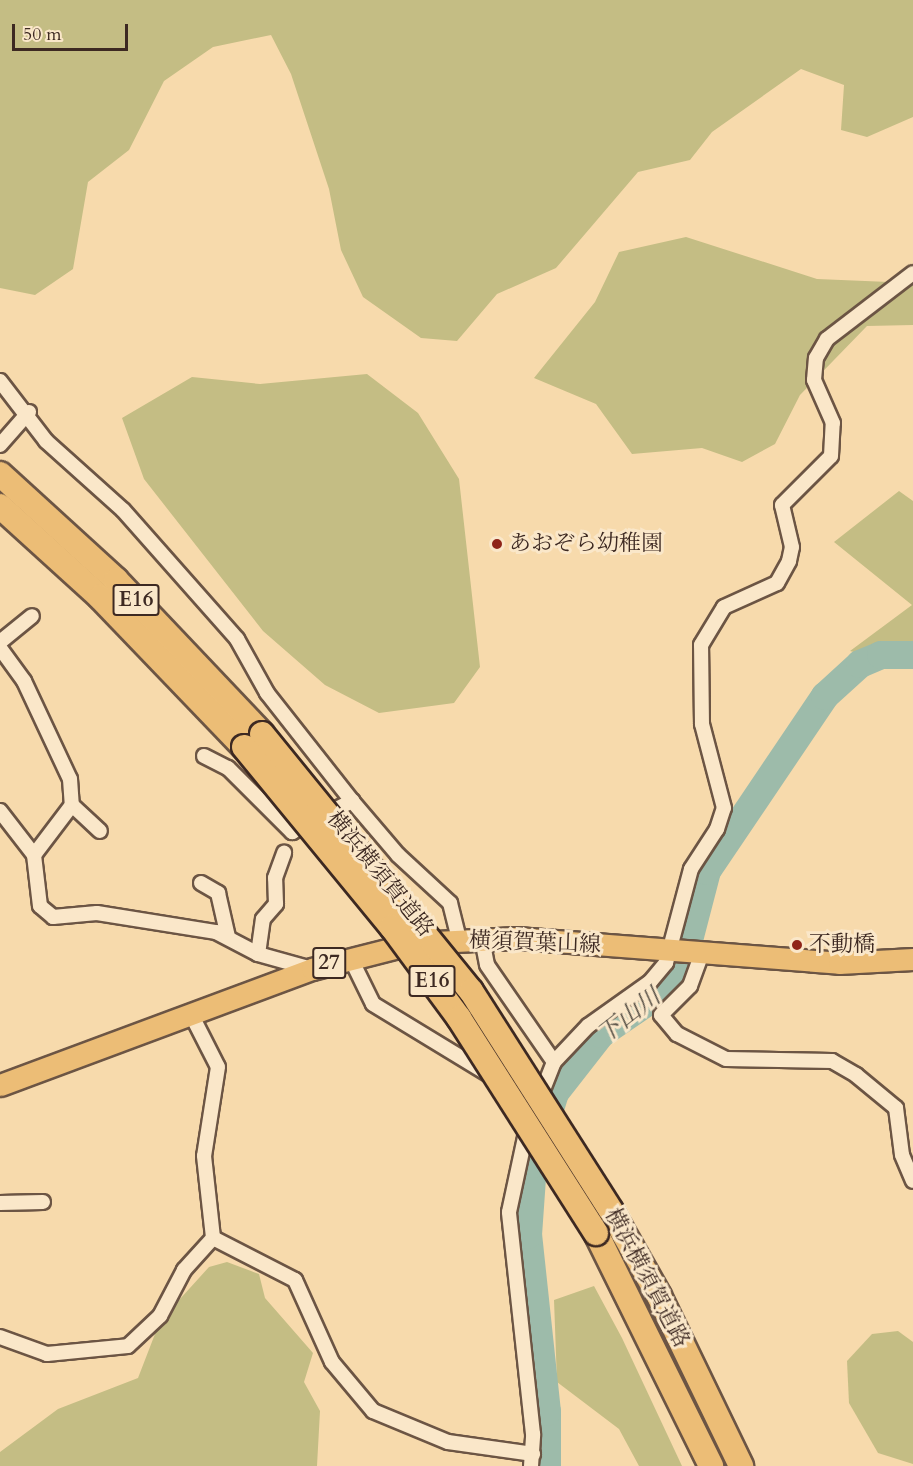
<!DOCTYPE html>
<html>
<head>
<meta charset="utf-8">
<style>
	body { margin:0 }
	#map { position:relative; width:913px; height:1466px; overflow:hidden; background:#f7daac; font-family:Cardo,"Noto Serif JP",serif }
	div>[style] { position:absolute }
	.green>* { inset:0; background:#c4bd84 }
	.river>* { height:28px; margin:-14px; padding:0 14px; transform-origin:14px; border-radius:14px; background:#9dbbaa }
	.roads { filter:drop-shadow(2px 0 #6c5544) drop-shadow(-2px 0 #6c5544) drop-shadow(0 2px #6c5544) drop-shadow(0 -2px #6c5544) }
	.street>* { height:14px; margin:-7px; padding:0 7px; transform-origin:7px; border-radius:7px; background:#fae7c9 }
	.primary>* { height:21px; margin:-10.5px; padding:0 10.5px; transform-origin:10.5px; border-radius:10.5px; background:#ecbd76 }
	.highway>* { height:24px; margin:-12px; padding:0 12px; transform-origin:12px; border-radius:12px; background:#ecbd76 }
	.bridges { filter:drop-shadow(2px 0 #3d2922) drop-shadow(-2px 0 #3d2922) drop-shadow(0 2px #3d2922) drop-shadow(0 -2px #3d2922) }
	.highway-bridge>* { height:24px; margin:-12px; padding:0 12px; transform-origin:12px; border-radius:12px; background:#ecbd76 }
	.dots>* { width:16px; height:16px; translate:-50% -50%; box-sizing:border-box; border:3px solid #fae7c9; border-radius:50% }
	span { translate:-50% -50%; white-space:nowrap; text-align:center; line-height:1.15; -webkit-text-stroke:6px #fae7c9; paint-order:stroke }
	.shield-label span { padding:2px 4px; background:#fae7c9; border:2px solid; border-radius:4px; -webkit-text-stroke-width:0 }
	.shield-label { font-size:21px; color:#3d2922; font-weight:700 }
	.poi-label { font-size:22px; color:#3d2922 }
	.left { translate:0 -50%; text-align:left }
	.street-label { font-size:22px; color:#3d2922 }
	.water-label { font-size:24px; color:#554e44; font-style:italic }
	.scale { position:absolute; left:12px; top:24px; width:116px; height:27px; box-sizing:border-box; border:3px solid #3d2922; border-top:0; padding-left:8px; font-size:18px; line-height:21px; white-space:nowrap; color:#3d2922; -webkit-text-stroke:4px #fae7c9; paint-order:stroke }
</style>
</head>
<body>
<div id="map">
	<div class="green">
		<div style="clip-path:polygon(0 0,913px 0,913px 117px,867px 137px,841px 130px,844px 85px,801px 69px,712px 132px,690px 160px,638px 172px,556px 268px,497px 294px,457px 341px,421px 338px,363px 297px,341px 250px,329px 189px,291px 74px,271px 35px,213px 47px,164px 81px,129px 150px,88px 182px,73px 269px,35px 295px,0 288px)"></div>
		<div style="clip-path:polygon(686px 237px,817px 279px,913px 283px,913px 325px,867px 326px,800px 395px,775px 444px,742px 462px,702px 448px,632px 454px,596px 404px,534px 378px,595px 302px,619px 252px)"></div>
		<div style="clip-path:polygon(367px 374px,418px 413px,459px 479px,480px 667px,454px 703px,379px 713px,325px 685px,263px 631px,144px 479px,122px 418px,192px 377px,260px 384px)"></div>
		<div style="clip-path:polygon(899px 491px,913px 501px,913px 668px,850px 651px,912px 605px,834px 542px)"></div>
		<div style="clip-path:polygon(227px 1262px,259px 1274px,265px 1298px,313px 1353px,304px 1382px,320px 1411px,317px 1466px,0 1466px,0 1452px,58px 1409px,138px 1378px,160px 1321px,209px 1267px)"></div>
		<div style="clip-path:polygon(594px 1286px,622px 1338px,682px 1466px,639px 1466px,619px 1429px,557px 1382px,554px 1300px)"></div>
		<div style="clip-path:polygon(898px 1331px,913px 1342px,913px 1464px,878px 1453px,849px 1403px,847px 1361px,872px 1334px)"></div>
	</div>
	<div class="river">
		<div style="left:547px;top:1466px;width:54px;rotate:-90deg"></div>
		<div style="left:547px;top:1412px;width:178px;rotate:-96.1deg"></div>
		<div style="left:528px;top:1235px;width:71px;rotate:-86deg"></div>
		<div style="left:533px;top:1164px;width:74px;rotate:-72.8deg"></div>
		<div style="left:555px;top:1093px;width:75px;rotate:-52.1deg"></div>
		<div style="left:601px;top:1034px;width:74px;rotate:-34.5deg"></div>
		<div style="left:662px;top:992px;width:28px;rotate:-48deg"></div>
		<div style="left:681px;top:971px;width:103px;rotate:-75.4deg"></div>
		<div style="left:707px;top:871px;width:211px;rotate:-56deg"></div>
		<div style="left:825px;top:696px;width:47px;rotate:-42.4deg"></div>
		<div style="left:860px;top:664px;width:23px;rotate:-23deg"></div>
		<div style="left:881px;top:655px;width:32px"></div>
	</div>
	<div class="roads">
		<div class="street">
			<div style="left:0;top:381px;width:76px;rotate:52.5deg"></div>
			<div style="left:46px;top:441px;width:103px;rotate:41.9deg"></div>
			<div style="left:123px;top:510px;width:172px;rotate:48.5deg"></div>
			<div style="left:237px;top:639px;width:62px;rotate:60.9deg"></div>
			<div style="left:267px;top:693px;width:137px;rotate:51.8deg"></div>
			<div style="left:352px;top:801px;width:71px;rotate:49.6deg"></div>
			<div style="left:398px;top:855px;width:71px;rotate:42.7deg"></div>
			<div style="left:450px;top:903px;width:38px;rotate:76deg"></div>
			<div style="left:0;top:445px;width:44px;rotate:-48.7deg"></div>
			<div style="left:0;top:642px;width:41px;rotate:-39.1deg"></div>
			<div style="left:0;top:648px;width:41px;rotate:54deg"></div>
			<div style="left:24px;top:681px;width:108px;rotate:64.9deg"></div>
			<div style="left:70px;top:779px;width:26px;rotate:86deg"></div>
			<div style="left:72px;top:805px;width:38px;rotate:43deg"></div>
			<div style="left:204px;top:756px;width:27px;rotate:27deg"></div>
			<div style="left:228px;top:768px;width:91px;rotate:45deg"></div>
			<div style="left:292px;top:832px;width:68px;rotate:-27.3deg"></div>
			<div style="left:0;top:811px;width:56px;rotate:52.3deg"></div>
			<div style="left:34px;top:855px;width:51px;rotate:83.3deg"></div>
			<div style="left:40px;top:906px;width:17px;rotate:40deg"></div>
			<div style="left:53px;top:917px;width:44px;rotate:-5.2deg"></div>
			<div style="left:97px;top:913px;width:121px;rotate:9.1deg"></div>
			<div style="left:216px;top:932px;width:47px;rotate:27.6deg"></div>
			<div style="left:258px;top:954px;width:56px;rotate:15.5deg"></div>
			<div style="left:34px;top:855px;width:63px;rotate:-52.8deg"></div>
			<div style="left:201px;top:883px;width:20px;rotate:30deg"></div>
			<div style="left:218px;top:893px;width:45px;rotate:77.2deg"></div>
			<div style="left:482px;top:939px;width:26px;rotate:79deg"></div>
			<div style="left:487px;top:965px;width:118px;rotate:55.4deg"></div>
			<div style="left:702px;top:953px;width:35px;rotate:110deg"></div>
			<div style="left:690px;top:986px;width:41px;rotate:135deg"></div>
			<div style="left:661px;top:1015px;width:25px;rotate:50deg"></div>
			<div style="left:677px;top:1034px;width:55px;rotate:27deg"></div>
			<div style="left:726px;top:1059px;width:106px;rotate:1.1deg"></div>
			<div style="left:832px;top:1061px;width:28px;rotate:30deg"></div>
			<div style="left:856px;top:1075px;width:52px;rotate:39.5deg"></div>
			<div style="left:896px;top:1108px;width:47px;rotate:82.7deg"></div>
			<div style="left:902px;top:1155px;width:28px;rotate:67deg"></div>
			<div style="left:258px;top:954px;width:35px;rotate:-82deg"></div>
			<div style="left:263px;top:919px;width:20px;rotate:-49deg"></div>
			<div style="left:276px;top:904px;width:26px;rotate:-92deg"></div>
			<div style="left:275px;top:878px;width:27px;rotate:-70deg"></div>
			<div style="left:350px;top:957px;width:52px;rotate:63.9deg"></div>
			<div style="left:373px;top:1004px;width:137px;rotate:31.3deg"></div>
			<div style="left:191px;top:1014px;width:59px;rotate:63deg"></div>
			<div style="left:218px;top:1067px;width:90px;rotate:98.9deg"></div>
			<div style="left:204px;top:1156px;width:82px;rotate:83.7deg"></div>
			<div style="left:213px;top:1238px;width:92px;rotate:27.1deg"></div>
			<div style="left:295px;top:1280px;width:90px;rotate:65.7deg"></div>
			<div style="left:332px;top:1362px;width:64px;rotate:50.1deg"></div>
			<div style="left:373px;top:1411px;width:81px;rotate:22.5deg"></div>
			<div style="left:448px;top:1442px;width:86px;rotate:8deg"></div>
			<div style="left:0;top:1203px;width:43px;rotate:-1.3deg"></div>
			<div style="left:0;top:1337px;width:50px;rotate:19.9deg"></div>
			<div style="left:47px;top:1354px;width:81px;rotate:-5.6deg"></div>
			<div style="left:128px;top:1346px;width:44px;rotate:-43.2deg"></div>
			<div style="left:160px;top:1316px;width:52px;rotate:-62.4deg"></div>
			<div style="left:184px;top:1270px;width:43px;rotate:-47.8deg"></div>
			<div style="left:531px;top:1466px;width:32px;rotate:-86deg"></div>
			<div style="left:533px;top:1434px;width:223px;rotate:-96.2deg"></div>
			<div style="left:509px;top:1212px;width:81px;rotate:-77.9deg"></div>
			<div style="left:526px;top:1133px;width:76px;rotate:-68.5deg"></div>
			<div style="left:554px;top:1062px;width:50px;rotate:-46.6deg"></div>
			<div style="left:588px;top:1026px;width:76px;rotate:-35.4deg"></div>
			<div style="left:650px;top:982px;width:25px;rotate:-50deg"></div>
			<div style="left:666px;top:963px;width:97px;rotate:-75.1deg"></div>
			<div style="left:691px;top:869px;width:48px;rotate:-57deg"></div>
			<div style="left:717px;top:829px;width:22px;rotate:-72deg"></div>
			<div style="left:724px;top:808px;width:87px;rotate:-104.7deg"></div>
			<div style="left:702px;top:724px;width:79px;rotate:-90.7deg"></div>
			<div style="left:701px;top:645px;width:44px;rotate:-58.8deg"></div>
			<div style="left:724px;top:607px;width:58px;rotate:-24.4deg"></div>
			<div style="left:777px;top:583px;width:25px;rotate:-61deg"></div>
			<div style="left:789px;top:561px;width:14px;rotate:-78deg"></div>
			<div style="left:792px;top:547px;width:43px;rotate:-103.4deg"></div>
			<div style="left:782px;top:505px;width:69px;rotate:-45deg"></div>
			<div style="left:831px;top:456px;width:33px;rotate:-87deg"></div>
			<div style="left:833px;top:423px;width:47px;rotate:-113.8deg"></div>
			<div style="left:814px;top:380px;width:22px;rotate:-85deg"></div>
			<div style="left:816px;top:358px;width:22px;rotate:-60deg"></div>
			<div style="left:827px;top:339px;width:108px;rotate:-37.5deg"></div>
		</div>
		<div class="primary">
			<div style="left:0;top:1085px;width:333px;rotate:-20.4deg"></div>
			<div style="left:312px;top:969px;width:105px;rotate:-14.3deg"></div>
			<div style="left:414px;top:943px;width:103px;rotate:-2.8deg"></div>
			<div style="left:517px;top:938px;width:323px;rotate:4.4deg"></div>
			<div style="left:839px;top:963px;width:74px;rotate:-3.1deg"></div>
		</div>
		<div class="highway">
			<div style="left:0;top:474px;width:157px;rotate:42.4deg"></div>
			<div style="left:116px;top:580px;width:212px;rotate:46.5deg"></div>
			<div style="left:0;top:506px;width:135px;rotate:42.3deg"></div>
			<div style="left:100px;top:597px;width:208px;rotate:46.2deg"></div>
			<div style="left:611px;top:1211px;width:98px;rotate:60.5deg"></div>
			<div style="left:659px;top:1296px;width:189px;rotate:64.2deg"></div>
			<div style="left:596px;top:1233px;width:260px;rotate:63.7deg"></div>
		</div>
	</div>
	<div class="bridges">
		<div class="highway-bridge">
			<div style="left:262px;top:734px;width:331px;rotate:50.9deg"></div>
			<div style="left:471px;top:991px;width:261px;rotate:57.5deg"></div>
			<div style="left:244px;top:747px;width:233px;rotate:50.6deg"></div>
			<div style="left:392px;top:927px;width:113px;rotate:53.6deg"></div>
			<div style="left:459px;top:1018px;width:255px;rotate:57.5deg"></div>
		</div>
	</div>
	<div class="dots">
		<div style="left:497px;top:544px;background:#8f2418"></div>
		<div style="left:797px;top:945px;background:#8f2418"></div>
	</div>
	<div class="shield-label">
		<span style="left:136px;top:600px">E16</span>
		<span style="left:329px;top:963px">27</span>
		<span style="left:432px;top:981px">E16</span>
	</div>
	<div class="poi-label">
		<span class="left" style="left:509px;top:544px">あおぞら幼稚園</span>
		<span class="left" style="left:809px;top:945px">不動橋</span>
	</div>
	<div class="street-label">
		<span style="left:380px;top:874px;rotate:51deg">横浜横須賀道路</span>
		<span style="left:535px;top:943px;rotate:2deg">横須賀葉山線</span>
		<span style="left:647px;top:1278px;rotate:62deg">横浜横須賀道路</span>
	</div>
	<div class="water-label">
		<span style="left:629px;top:1016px;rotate:-38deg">下山川</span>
	</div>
	<div class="scale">50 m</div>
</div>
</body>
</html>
